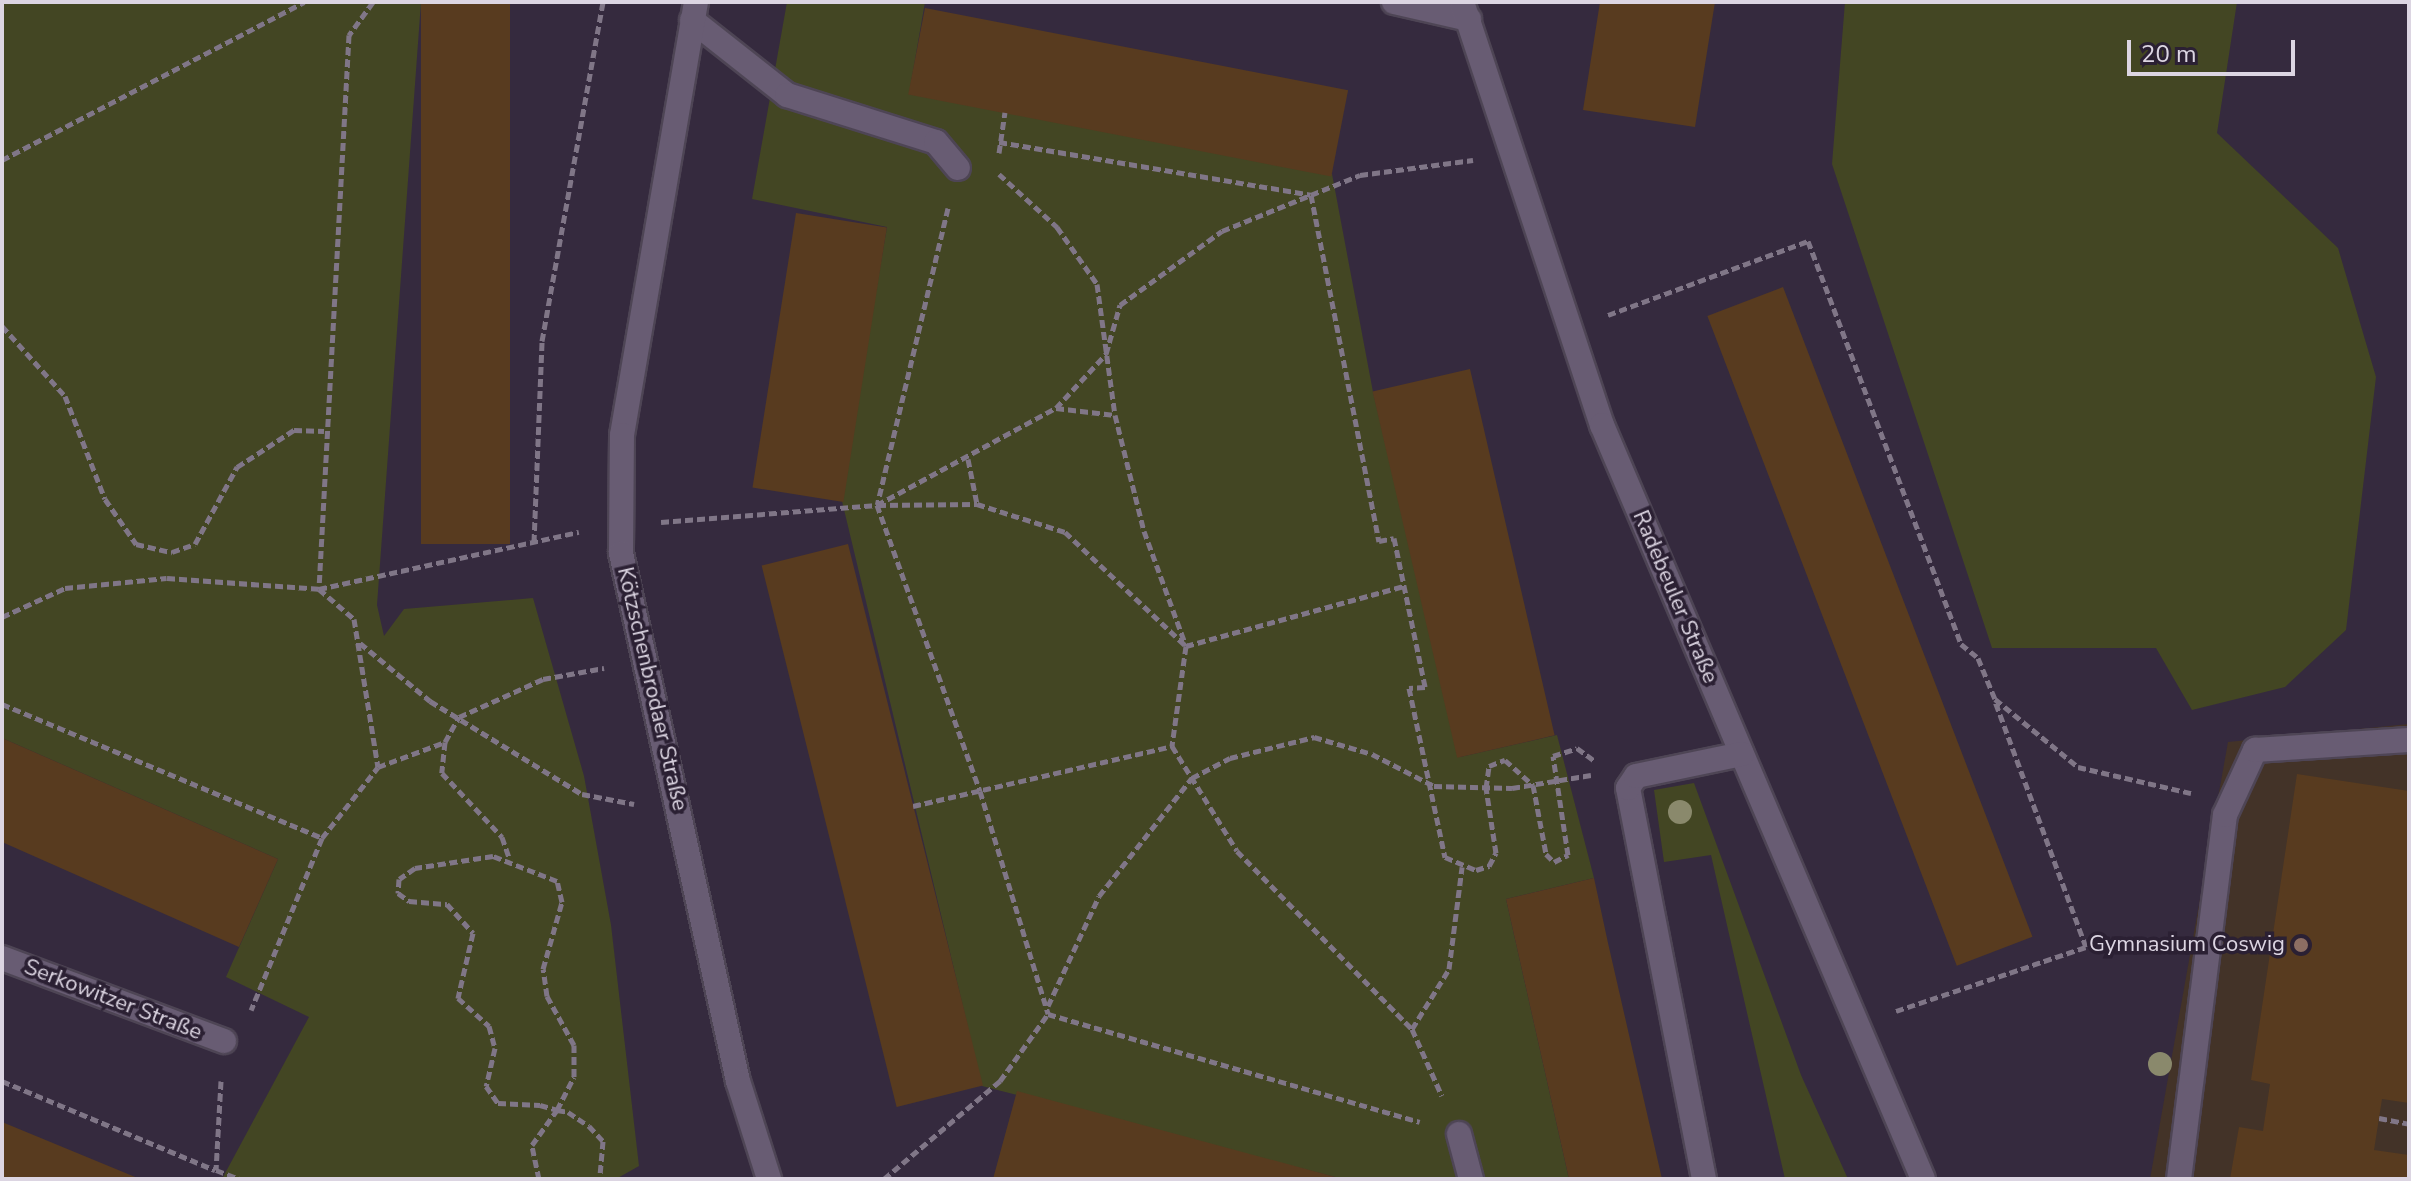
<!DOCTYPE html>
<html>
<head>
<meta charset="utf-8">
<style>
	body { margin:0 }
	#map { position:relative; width:2411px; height:1181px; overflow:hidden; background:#352a3e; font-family:"Nunito Sans",sans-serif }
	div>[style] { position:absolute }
	.education>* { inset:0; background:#433328 }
	.green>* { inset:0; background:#434623 }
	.building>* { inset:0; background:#583b1f; transform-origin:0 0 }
	.path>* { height:5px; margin-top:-2.5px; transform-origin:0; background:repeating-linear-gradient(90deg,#807687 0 8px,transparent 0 12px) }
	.roads { filter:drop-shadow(2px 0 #4e4555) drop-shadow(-2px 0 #4e4555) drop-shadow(0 2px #4e4555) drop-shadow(0 -2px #4e4555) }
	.lane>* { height:24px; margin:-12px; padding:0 12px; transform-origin:12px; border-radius:12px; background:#685c73 }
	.street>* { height:24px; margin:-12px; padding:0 12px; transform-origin:12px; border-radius:12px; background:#685c73 }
	.trees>* { width:24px; height:24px; margin:-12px; border-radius:50%; background:#8a896c }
	.dots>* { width:22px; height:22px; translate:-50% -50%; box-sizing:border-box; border:4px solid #2b2033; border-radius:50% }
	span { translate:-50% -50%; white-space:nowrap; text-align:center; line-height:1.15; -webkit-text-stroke:7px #2b2033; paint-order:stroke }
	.street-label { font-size:22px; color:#dcd5e2 }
	.poi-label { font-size:22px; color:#dcd5e2 }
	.right { translate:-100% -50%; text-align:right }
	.frame { position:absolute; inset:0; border:4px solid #dcd5e2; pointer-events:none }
	.scale { position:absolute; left:2127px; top:40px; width:168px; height:36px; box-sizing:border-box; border:4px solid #dcd5e2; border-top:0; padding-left:10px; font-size:24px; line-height:28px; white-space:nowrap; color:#dcd5e2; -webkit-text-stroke:6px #2b2033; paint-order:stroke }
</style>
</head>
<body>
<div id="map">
	<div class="education">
		<div style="clip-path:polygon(2409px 724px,2409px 1179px,2150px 1179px,2228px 742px)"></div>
	</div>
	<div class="green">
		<div style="clip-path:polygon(2px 2px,421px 2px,377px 605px,384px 636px,404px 609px,533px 598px,584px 776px,611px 925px,639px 1166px,616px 1179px,222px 1179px,309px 1017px,226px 977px,278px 859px,2px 738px)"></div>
		<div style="clip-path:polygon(787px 2px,925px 2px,909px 94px,1332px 174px,1373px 392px,1460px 757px,1557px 735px,1594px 878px,1506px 899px,1569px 1179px,1343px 1179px,982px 1086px,841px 497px,887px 227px,752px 199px)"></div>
		<div style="clip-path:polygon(1845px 2px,2237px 2px,2217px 133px,2338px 248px,2376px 377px,2346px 630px,2285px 687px,2192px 710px,2156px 648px,1992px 648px,1832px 164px)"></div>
		<div style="clip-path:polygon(1694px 783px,1801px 1075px,1848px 1179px,1785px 1179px,1711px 855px,1664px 862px,1654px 790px)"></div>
	</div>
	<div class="building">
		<div style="left:421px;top:2px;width:89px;height:542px"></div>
		<div style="clip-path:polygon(1600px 2px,1715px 2px,1695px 127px,1583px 110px)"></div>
		<div style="left:925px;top:8px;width:431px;height:88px;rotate:11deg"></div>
		<div style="left:796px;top:213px;width:92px;height:278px;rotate:9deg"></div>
		<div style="left:1783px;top:287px;width:696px;height:81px;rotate:69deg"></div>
		<div style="left:1470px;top:369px;width:376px;height:100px;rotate:77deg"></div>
		<div style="left:848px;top:544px;width:558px;height:89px;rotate:76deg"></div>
		<div style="clip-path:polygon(2px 738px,278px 859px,239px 947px,2px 842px)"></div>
		<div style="clip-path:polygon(2297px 774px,2409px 791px,2409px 1103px,2382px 1099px,2374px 1150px,2409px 1155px,2409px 1179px,2230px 1179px,2239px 1127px,2263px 1131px,2270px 1084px,2251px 1080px)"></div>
		<div style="clip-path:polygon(1594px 878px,1608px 943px,1662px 1179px,1569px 1179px,1506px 899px)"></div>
		<div style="clip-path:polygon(1017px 1091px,1339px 1178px,1339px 1179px,993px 1179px)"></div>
		<div style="clip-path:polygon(2px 1122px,140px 1179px,2px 1179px)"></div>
	</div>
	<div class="path">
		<div style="left:373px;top:2px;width:41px;rotate:126deg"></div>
		<div style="left:349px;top:35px;width:555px;rotate:93.1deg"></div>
		<div style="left:319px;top:589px;width:46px;rotate:40.6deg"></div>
		<div style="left:354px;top:619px;width:150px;rotate:80.8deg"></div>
		<div style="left:999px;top:142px;width:316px;rotate:9.6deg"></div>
		<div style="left:1311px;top:195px;width:353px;rotate:78.9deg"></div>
		<div style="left:1379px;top:541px;width:15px;rotate:-11deg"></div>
		<div style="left:1394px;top:538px;width:152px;rotate:78.2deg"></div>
		<div style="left:1425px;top:687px;width:16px;rotate:176deg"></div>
		<div style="left:1409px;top:688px;width:173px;rotate:78deg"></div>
		<div style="left:1445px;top:857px;width:34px;rotate:23deg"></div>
		<div style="left:1476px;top:870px;width:14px;rotate:-17deg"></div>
		<div style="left:1489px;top:866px;width:15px;rotate:-62deg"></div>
		<div style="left:1496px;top:853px;width:66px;rotate:-98.7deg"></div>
		<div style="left:1486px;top:788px;width:22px;rotate:-82deg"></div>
		<div style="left:1489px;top:766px;width:17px;rotate:-21deg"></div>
		<div style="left:1505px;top:760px;width:38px;rotate:42deg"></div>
		<div style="left:1533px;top:785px;width:70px;rotate:79.3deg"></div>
		<div style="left:1546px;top:854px;width:11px;rotate:45deg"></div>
		<div style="left:1554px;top:862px;width:16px;rotate:-27deg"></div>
		<div style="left:1568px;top:855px;width:100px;rotate:-98.6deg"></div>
		<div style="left:1553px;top:756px;width:25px;rotate:-18deg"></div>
		<div style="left:1577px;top:748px;width:22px;rotate:36deg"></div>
		<div style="left:999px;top:153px;width:41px;rotate:-81.7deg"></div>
		<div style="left:2px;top:160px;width:341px;rotate:-27.6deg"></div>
		<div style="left:999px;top:174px;width:79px;rotate:42.4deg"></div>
		<div style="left:1057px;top:227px;width:70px;rotate:54.9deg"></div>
		<div style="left:1097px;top:284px;width:132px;rotate:82.2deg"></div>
		<div style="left:1115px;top:415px;width:120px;rotate:76deg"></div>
		<div style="left:1144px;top:531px;width:122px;rotate:69.9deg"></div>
		<div style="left:1186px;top:646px;width:226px;rotate:-15.4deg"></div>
		<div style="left:948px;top:208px;width:305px;rotate:103.4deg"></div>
		<div style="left:877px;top:505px;width:304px;rotate:70.2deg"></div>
		<div style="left:980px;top:791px;width:233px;rotate:73deg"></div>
		<div style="left:1048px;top:1014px;width:387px;rotate:16.2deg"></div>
		<div style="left:1608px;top:315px;width:213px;rotate:-20.3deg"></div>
		<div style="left:1808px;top:241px;width:431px;rotate:69.2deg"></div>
		<div style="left:1961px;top:644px;width:22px;rotate:39deg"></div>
		<div style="left:1978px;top:658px;width:44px;rotate:67.5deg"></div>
		<div style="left:1995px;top:699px;width:107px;rotate:39.3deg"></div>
		<div style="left:2078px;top:767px;width:116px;rotate:13deg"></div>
		<div style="left:2px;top:326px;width:94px;rotate:48deg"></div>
		<div style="left:65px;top:396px;width:110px;rotate:68.8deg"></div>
		<div style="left:105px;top:499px;width:55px;rotate:55.4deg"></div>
		<div style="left:136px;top:544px;width:37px;rotate:13deg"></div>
		<div style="left:172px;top:552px;width:24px;rotate:-19deg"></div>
		<div style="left:195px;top:544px;width:88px;rotate:-61.4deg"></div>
		<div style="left:237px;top:467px;width:68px;rotate:-33deg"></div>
		<div style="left:294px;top:430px;width:30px;rotate:2deg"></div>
		<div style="left:1056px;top:408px;width:59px;rotate:6.8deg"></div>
		<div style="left:968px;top:459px;width:46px;rotate:78.7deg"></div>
		<div style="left:878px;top:505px;width:99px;rotate:-0.6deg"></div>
		<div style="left:977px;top:504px;width:92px;rotate:17.7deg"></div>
		<div style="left:1065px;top:532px;width:166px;rotate:43.3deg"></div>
		<div style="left:1186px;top:646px;width:101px;rotate:98deg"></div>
		<div style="left:1172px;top:746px;width:123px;rotate:58.2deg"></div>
		<div style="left:1237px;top:851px;width:250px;rotate:45.5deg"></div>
		<div style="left:1412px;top:1029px;width:73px;rotate:65.9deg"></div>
		<div style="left:661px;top:522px;width:217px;rotate:-4.5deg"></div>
		<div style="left:877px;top:505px;width:204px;rotate:-28.5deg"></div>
		<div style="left:1056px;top:408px;width:74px;rotate:-47.2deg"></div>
		<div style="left:1106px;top:354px;width:51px;rotate:-74.1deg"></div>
		<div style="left:1120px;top:305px;width:126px;rotate:-36deg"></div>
		<div style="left:1222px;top:231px;width:149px;rotate:-22.1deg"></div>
		<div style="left:1360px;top:175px;width:114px;rotate:-7.6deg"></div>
		<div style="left:534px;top:542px;width:201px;rotate:-87.7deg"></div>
		<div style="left:542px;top:341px;width:344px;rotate:-79.8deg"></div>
		<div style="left:2px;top:617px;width:69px;rotate:-24.7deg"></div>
		<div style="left:65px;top:588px;width:102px;rotate:-5.6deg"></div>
		<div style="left:167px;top:578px;width:152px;rotate:4.1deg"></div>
		<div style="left:319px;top:589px;width:266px;rotate:-12.4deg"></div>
		<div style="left:360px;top:643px;width:91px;rotate:39.6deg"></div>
		<div style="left:430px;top:701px;width:178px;rotate:31.5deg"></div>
		<div style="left:582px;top:794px;width:53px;rotate:10.9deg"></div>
		<div style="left:2px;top:704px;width:347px;rotate:22.7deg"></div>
		<div style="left:322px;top:838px;width:186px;rotate:112.4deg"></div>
		<div style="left:445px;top:742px;width:31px;rotate:96deg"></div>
		<div style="left:442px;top:773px;width:88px;rotate:46.8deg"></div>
		<div style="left:502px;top:837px;width:24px;rotate:71deg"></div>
		<div style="left:913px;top:806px;width:266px;rotate:-13deg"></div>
		<div style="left:322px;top:838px;width:90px;rotate:-51.7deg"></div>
		<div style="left:378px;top:767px;width:72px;rotate:-20.5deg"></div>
		<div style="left:445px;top:742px;width:29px;rotate:-61deg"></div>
		<div style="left:459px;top:717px;width:92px;rotate:-24.3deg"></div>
		<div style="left:543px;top:679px;width:62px;rotate:-10.2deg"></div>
		<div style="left:1048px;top:1006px;width:121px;rotate:-65.1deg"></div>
		<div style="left:1099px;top:896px;width:150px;rotate:-51.8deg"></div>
		<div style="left:1192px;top:778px;width:43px;rotate:-27.8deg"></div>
		<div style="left:1230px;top:758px;width:87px;rotate:-14deg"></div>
		<div style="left:1314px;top:737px;width:60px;rotate:16.3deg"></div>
		<div style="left:1372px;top:754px;width:70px;rotate:27.3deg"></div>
		<div style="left:1434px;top:786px;width:78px;rotate:1.5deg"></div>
		<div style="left:1512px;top:788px;width:80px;rotate:-9.3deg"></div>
		<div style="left:1896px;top:1011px;width:200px;rotate:-18.6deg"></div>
		<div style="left:2086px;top:947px;width:262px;rotate:-110.3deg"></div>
		<div style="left:1412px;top:1029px;width:70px;rotate:-58.3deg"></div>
		<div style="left:1449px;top:969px;width:103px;rotate:-82.7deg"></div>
		<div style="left:2px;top:1081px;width:231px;rotate:22.7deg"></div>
		<div style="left:221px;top:1081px;width:89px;rotate:93.2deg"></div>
		<div style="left:216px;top:1170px;width:26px;rotate:21deg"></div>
		<div style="left:2379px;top:1118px;width:31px;rotate:11deg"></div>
		<div style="left:539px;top:1179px;width:35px;rotate:-102deg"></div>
		<div style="left:532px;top:1145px;width:43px;rotate:-54.5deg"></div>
		<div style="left:557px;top:1110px;width:37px;rotate:-63deg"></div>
		<div style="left:574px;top:1077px;width:32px;rotate:-90deg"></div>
		<div style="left:574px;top:1045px;width:56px;rotate:-118.9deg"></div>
		<div style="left:547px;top:996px;width:27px;rotate:-98deg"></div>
		<div style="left:543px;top:969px;width:70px;rotate:-74.2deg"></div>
		<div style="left:562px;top:902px;width:22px;rotate:-103deg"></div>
		<div style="left:557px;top:881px;width:69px;rotate:-158.7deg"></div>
		<div style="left:493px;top:856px;width:79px;rotate:171.3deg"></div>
		<div style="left:415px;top:868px;width:19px;rotate:145deg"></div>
		<div style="left:399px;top:879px;width:14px;rotate:94deg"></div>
		<div style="left:398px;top:893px;width:14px;rotate:36deg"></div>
		<div style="left:409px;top:901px;width:38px;rotate:5deg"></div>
		<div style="left:447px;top:904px;width:39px;rotate:48deg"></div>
		<div style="left:473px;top:933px;width:67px;rotate:103deg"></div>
		<div style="left:458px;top:998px;width:42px;rotate:42.1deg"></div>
		<div style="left:489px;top:1026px;width:23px;rotate:75deg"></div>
		<div style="left:495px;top:1048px;width:39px;rotate:103deg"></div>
		<div style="left:486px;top:1086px;width:21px;rotate:55deg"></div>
		<div style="left:498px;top:1103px;width:42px;rotate:2.7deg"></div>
		<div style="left:540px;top:1105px;width:18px;rotate:16deg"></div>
		<div style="left:557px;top:1110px;width:11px;rotate:10deg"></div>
		<div style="left:568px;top:1112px;width:25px;rotate:34deg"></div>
		<div style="left:589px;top:1126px;width:21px;rotate:47deg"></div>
		<div style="left:603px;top:1141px;width:38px;rotate:95deg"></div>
		<div style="left:884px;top:1179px;width:152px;rotate:-40.2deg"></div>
		<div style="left:1000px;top:1081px;width:82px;rotate:-54.4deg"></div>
	</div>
	<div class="roads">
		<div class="lane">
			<div style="left:692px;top:20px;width:121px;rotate:38.3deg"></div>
			<div style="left:787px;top:95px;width:156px;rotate:17.5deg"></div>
			<div style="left:936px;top:142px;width:34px;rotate:50deg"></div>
			<div style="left:1459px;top:1134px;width:47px;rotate:75.1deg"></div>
			<div style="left:2179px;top:1179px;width:367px;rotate:-82.8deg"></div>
			<div style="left:2225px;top:815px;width:72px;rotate:-65.2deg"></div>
			<div style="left:2255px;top:750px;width:154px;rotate:-3.7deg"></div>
		</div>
		<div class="street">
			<div style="left:696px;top:2px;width:439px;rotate:99.7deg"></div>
			<div style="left:622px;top:435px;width:118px;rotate:90.5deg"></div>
			<div style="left:621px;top:553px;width:541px;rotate:77.51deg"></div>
			<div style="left:738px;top:1081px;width:103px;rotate:72.4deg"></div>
			<div style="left:1394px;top:2px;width:77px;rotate:12.8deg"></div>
			<div style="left:1462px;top:2px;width:446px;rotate:71.7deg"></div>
			<div style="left:1602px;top:425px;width:819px;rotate:66.94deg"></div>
			<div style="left:2px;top:958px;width:237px;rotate:20.5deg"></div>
			<div style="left:1704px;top:1179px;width:398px;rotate:-101deg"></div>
			<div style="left:1628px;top:788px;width:14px;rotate:-56deg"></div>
			<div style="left:1636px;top:776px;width:108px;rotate:-11.7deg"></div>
		</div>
	</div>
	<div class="trees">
		<div style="left:1680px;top:812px"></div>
		<div style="left:2160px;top:1064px"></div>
	</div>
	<div class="dots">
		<div style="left:2301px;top:945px;background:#8d6e63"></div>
	</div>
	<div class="street-label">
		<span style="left:1675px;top:597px;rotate:67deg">Radebeuler Straße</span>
		<span style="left:652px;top:689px;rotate:77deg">Kötzschenbrodaer Straße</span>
		<span style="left:113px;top:1000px;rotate:21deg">Serkowitzer Straße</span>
	</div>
	<div class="poi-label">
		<span class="right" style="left:2285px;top:945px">Gymnasium Coswig</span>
	</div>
	<div class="frame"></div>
	<div class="scale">20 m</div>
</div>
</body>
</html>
